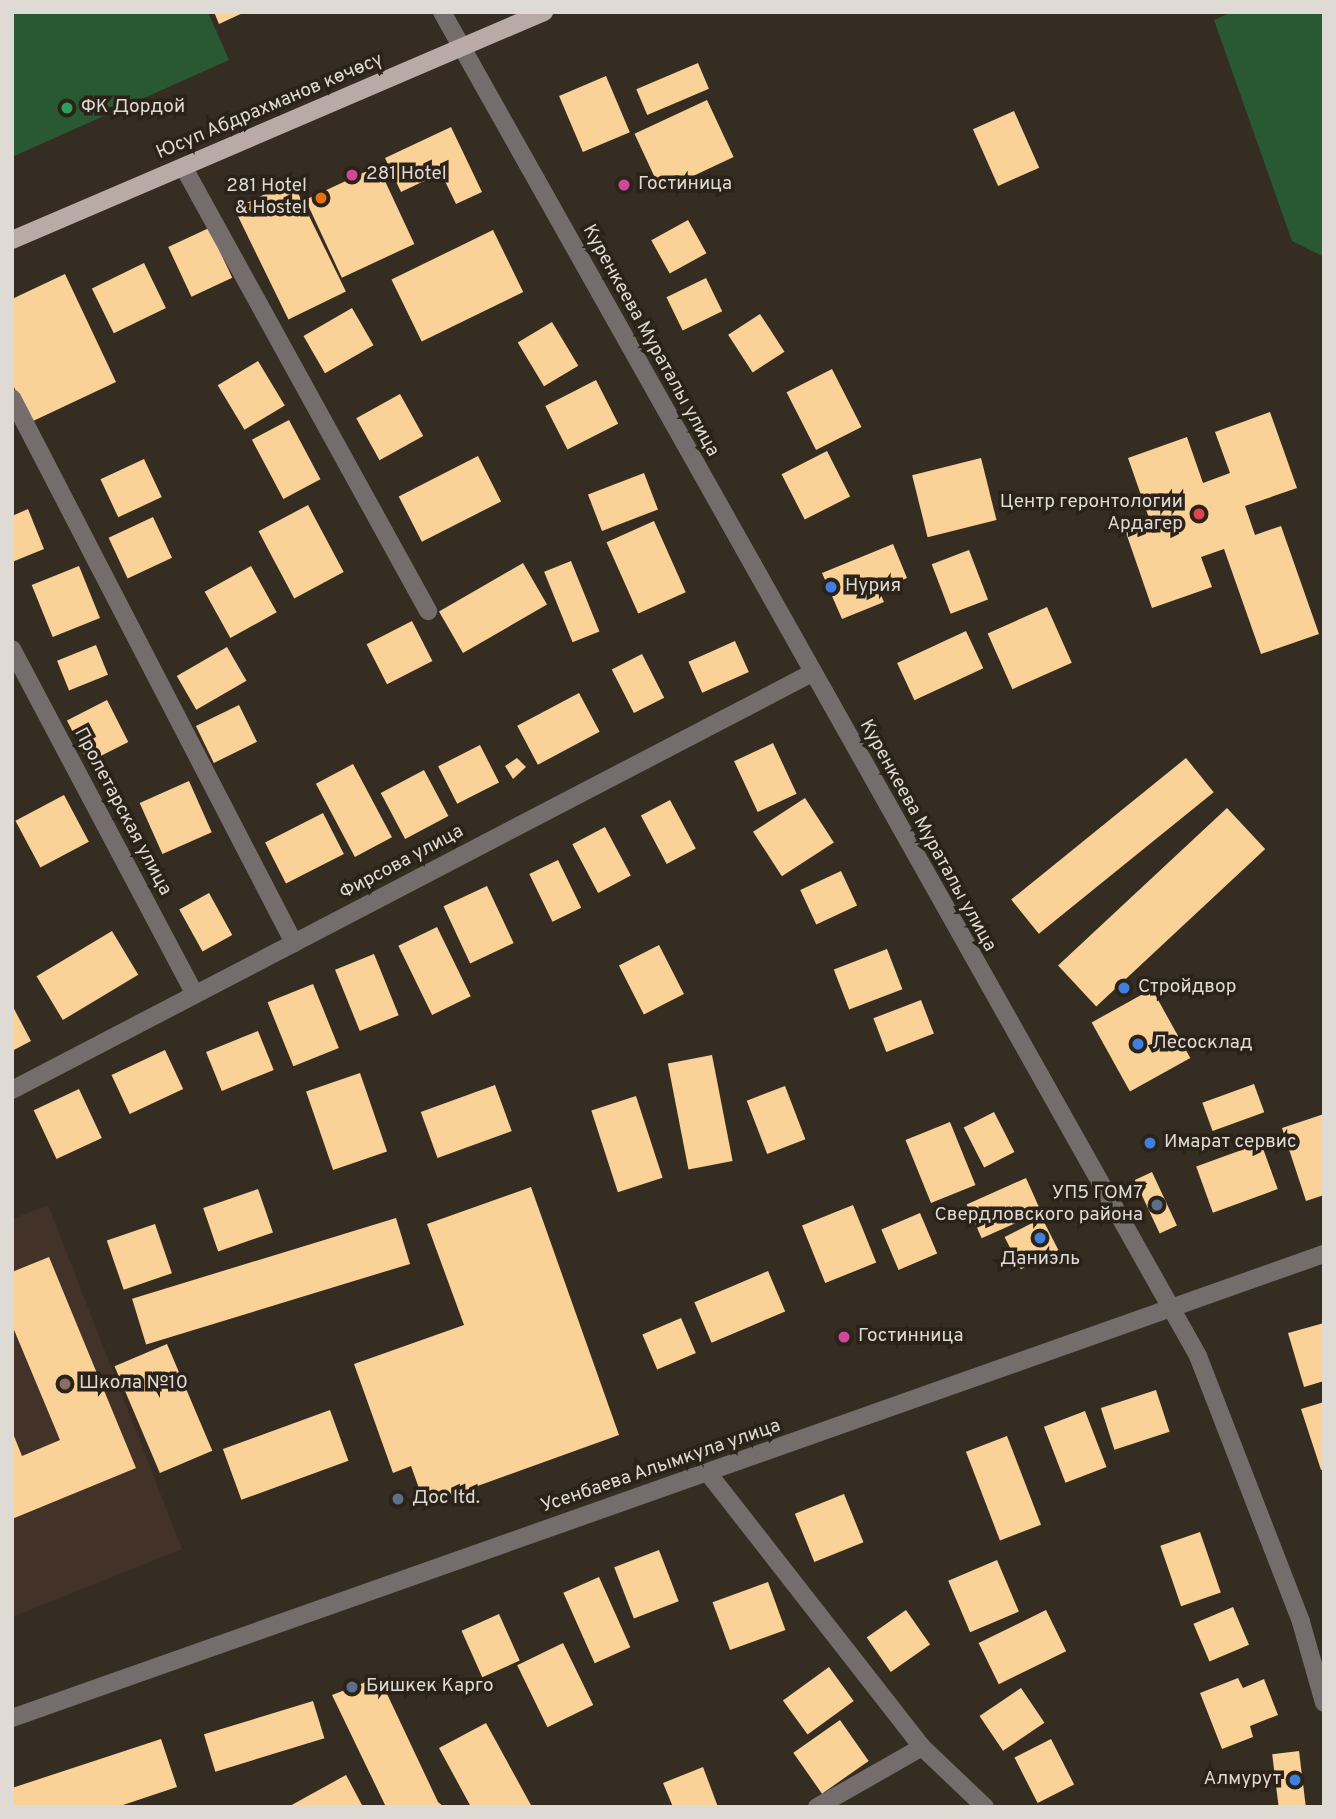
<!DOCTYPE html>
<html>
<head>
<meta charset="utf-8">
<style>
	body { margin:0 }
	#map { position:relative; width:1336px; height:1819px; overflow:hidden; background:#352d22; font-family:Overpass,sans-serif }
	div>[style] { position:absolute }
	.education>* { inset:0; background:#433228 }
	.green>* { inset:0; background:#295932 }
	.building>* { inset:0; background:#fad196; transform-origin:0 0 }
	.minor>* { height:18px; margin:-9px; padding:0 9px; transform-origin:9px; border-radius:9px; background:#746d6b }
	.major>* { height:18px; margin:-9px; padding:0 9px; transform-origin:9px; border-radius:9px; background:#b9aaa7 }
	.dots>* { width:19px; height:19px; translate:-50% -50%; box-sizing:border-box; border:4px solid #2b2319; border-radius:50% }
	span { translate:-50% -50%; white-space:nowrap; text-align:center; line-height:1.15; -webkit-text-stroke:7px #2b2319; paint-order:stroke }
	.street-label { font-size:19px; color:#dfdad4 }
	.poi-label { font-size:19px; color:#dfdad4 }
	.left { translate:0 -50%; text-align:left }
	.right { translate:-100% -50%; text-align:right }
	.frame { position:absolute; inset:0; border:14px solid #dfdad4; pointer-events:none }
</style>
</head>
<body>
<div id="map">
	<div class="education">
		<div style="clip-path:polygon(48px 1205px,182px 1549px,12px 1617px,12px 1219px)"></div>
	</div>
	<div class="green">
		<div style="clip-path:polygon(12px 12px,208px 12px,229px 60px,12px 157px)"></div>
		<div style="clip-path:polygon(1232px 12px,1324px 12px,1324px 257px,1292px 241px,1214px 20px)"></div>
	</div>
	<div class="building">
		<div style="clip-path:polygon(214px 12px,245px 12px,219px 24px)"></div>
		<div style="left:698px;top:63px;width:28px;height:67px;rotate:67deg"></div>
		<div style="left:606px;top:76px;width:61px;height:51px;rotate:67deg"></div>
		<div style="left:707px;top:100px;width:63px;height:80px;rotate:65deg"></div>
		<div style="left:1014px;top:111px;width:62px;height:45px;rotate:66deg"></div>
		<div style="clip-path:polygon(451px 127px,482px 192px,456px 204px,441px 173px,401px 192px,385px 158px)"></div>
		<div style="left:378px;top:166px;width:86px;height:80px;rotate:65deg"></div>
		<div style="left:292px;top:181px;width:123px;height:64px;rotate:64deg"></div>
		<div style="left:688px;top:220px;width:38px;height:42px;rotate:61deg"></div>
		<div style="left:209px;top:228px;width:55px;height:45px;rotate:65deg"></div>
		<div style="left:493px;top:230px;width:69px;height:113px;rotate:64deg"></div>
		<div style="left:144px;top:263px;width:50px;height:58px;rotate:64deg"></div>
		<div style="clip-path:polygon(65px 274px,116px 382px,31px 422px,12px 383px,12px 299px)"></div>
		<div style="left:706px;top:278px;width:37px;height:44px;rotate:64deg"></div>
		<div style="left:352px;top:308px;width:43px;height:56px;rotate:60deg"></div>
		<div style="left:760px;top:314px;width:45px;height:38px;rotate:57deg"></div>
		<div style="left:552px;top:322px;width:51px;height:40px;rotate:59deg"></div>
		<div style="left:258px;top:361px;width:52px;height:47px;rotate:59deg"></div>
		<div style="left:832px;top:369px;width:65px;height:51px;rotate:63deg"></div>
		<div style="left:596px;top:380px;width:49px;height:57px;rotate:63deg"></div>
		<div style="left:400px;top:394px;width:48px;height:50px;rotate:61deg"></div>
		<div style="clip-path:polygon(1270px 412px,1297px 488px,1245px 506px,1255px 535px,1281px 526px,1319px 634px,1261px 654px,1224px 549px,1201px 557px,1212px 587px,1152px 608px,1124px 527px,1149px 518px,1128px 458px,1187px 437px,1203px 483px,1230px 473px,1215px 432px)"></div>
		<div style="left:289px;top:420px;width:67px;height:42px;rotate:62deg"></div>
		<div style="left:827px;top:451px;width:51px;height:51px;rotate:63deg"></div>
		<div style="left:478px;top:456px;width:51px;height:89px;rotate:63deg"></div>
		<div style="left:981px;top:458px;width:64px;height:71px;rotate:76deg"></div>
		<div style="left:144px;top:459px;width:42px;height:48px;rotate:65deg"></div>
		<div style="left:644px;top:473px;width:39px;height:60px;rotate:69deg"></div>
		<div style="left:308px;top:505px;width:76px;height:56px;rotate:62deg"></div>
		<div style="clip-path:polygon(28px 509px,44px 549px,12px 562px,12px 516px)"></div>
		<div style="left:153px;top:517px;width:45px;height:49px;rotate:65deg"></div>
		<div style="left:654px;top:521px;width:78px;height:52px;rotate:66deg"></div>
		<div style="clip-path:polygon(893px 544px,907px 578px,878px 589px,884px 602px,842px 619px,822px 573px)"></div>
		<div style="left:969px;top:550px;width:53px;height:40px;rotate:69deg"></div>
		<div style="left:571px;top:561px;width:76px;height:29px;rotate:68deg"></div>
		<div style="left:523px;top:563px;width:48px;height:97px;rotate:60deg"></div>
		<div style="left:79px;top:566px;width:56px;height:51px;rotate:68deg"></div>
		<div style="left:251px;top:566px;width:53px;height:53px;rotate:61deg"></div>
		<div style="left:1047px;top:607px;width:61px;height:65px;rotate:66deg"></div>
		<div style="left:412px;top:621px;width:45px;height:51px;rotate:63deg"></div>
		<div style="left:966px;top:631px;width:41px;height:76px;rotate:65deg"></div>
		<div style="left:735px;top:641px;width:34px;height:51px;rotate:66deg"></div>
		<div style="left:96px;top:645px;width:32px;height:42px;rotate:68deg"></div>
		<div style="left:227px;top:647px;width:39px;height:58px;rotate:60deg"></div>
		<div style="left:642px;top:654px;width:49px;height:34px;rotate:63deg"></div>
		<div style="left:579px;top:693px;width:44px;height:70px;rotate:62deg"></div>
		<div style="left:107px;top:700px;width:47px;height:45px;rotate:63deg"></div>
		<div style="left:239px;top:705px;width:41px;height:48px;rotate:64deg"></div>
		<div style="left:773px;top:743px;width:56px;height:43px;rotate:65deg"></div>
		<div style="left:480px;top:745px;width:42px;height:47px;rotate:63deg"></div>
		<div style="clip-path:polygon(517px 758px,526px 767px,513px 779px,505px 766px)"></div>
		<div style="left:1186px;top:758px;width:44px;height:225px;rotate:51deg"></div>
		<div style="left:353px;top:764px;width:83px;height:42px;rotate:62deg"></div>
		<div style="left:424px;top:770px;width:52px;height:49px;rotate:62deg"></div>
		<div style="left:189px;top:781px;width:56px;height:54px;rotate:66deg"></div>
		<div style="left:64px;top:795px;width:53px;height:55px;rotate:62deg"></div>
		<div style="left:805px;top:798px;width:53px;height:62px;rotate:57deg"></div>
		<div style="left:670px;top:800px;width:55px;height:33px;rotate:62deg"></div>
		<div style="left:1227px;top:808px;width:56px;height:231px;rotate:47deg"></div>
		<div style="left:323px;top:813px;width:46px;height:65px;rotate:63deg"></div>
		<div style="left:605px;top:827px;width:55px;height:37px;rotate:62deg"></div>
		<div style="left:558px;top:860px;width:53px;height:32px;rotate:64deg"></div>
		<div style="left:841px;top:871px;width:38px;height:45px;rotate:65deg"></div>
		<div style="left:487px;top:886px;width:63px;height:48px;rotate:65deg"></div>
		<div style="left:209px;top:893px;width:48px;height:34px;rotate:61deg"></div>
		<div style="left:437px;top:927px;width:77px;height:43px;rotate:64deg"></div>
		<div style="left:112px;top:931px;width:51px;height:88px;rotate:59deg"></div>
		<div style="left:659px;top:945px;width:55px;height:45px;rotate:63deg"></div>
		<div style="left:887px;top:949px;width:43px;height:57px;rotate:69deg"></div>
		<div style="left:374px;top:954px;width:66px;height:42px;rotate:68deg"></div>
		<div style="left:313px;top:984px;width:69px;height:49px;rotate:68deg"></div>
		<div style="left:1152px;top:989px;width:79px;height:69px;rotate:61deg"></div>
		<div style="left:921px;top:1000px;width:36px;height:51px;rotate:69deg"></div>
		<div style="clip-path:polygon(12px 1005px,31px 1041px,12px 1051px)"></div>
		<div style="left:258px;top:1031px;width:42px;height:56px;rotate:68deg"></div>
		<div style="left:165px;top:1050px;width:43px;height:59px;rotate:65deg"></div>
		<div style="left:712px;top:1055px;width:108px;height:45px;rotate:79deg"></div>
		<div style="left:360px;top:1073px;width:83px;height:57px;rotate:71deg"></div>
		<div style="left:1254px;top:1084px;width:30px;height:55px;rotate:70deg"></div>
		<div style="left:495px;top:1085px;width:49px;height:79px;rotate:70deg"></div>
		<div style="left:785px;top:1086px;width:57px;height:41px;rotate:69deg"></div>
		<div style="left:79px;top:1089px;width:54px;height:50px;rotate:65deg"></div>
		<div style="left:636px;top:1096px;width:86px;height:47px;rotate:72deg"></div>
		<div style="left:994px;top:1112px;width:45px;height:34px;rotate:63deg"></div>
		<div style="clip-path:polygon(1324px 1114px,1324px 1195px,1306px 1201px,1282px 1128px)"></div>
		<div style="left:950px;top:1122px;width:68px;height:48px;rotate:68deg"></div>
		<div style="left:1261px;top:1143px;width:49px;height:69px;rotate:70deg"></div>
		<div style="left:1152px;top:1172px;width:59px;height:19px;rotate:65deg"></div>
		<div style="left:1026px;top:1178px;width:37px;height:65px;rotate:66deg"></div>
		<div style="clip-path:polygon(531px 1187px,619px 1435px,425px 1505px,411px 1466px,393px 1473px,354px 1364px,464px 1325px,427px 1224px)"></div>
		<div style="left:258px;top:1189px;width:46px;height:58px;rotate:71deg"></div>
		<div style="left:853px;top:1205px;width:62px;height:55px;rotate:68deg"></div>
		<div style="left:920px;top:1213px;width:44px;height:42px;rotate:67deg"></div>
		<div style="left:396px;top:1218px;width:48px;height:276px;rotate:73deg"></div>
		<div style="left:1042px;top:1218px;width:36px;height:42px;rotate:63deg"></div>
		<div style="left:155px;top:1224px;width:52px;height:51px;rotate:71deg"></div>
		<div style="clip-path:polygon(49px 1257px,136px 1468px,12px 1519px,12px 1431px,22px 1456px,60px 1440px,12px 1325px,12px 1272px)"></div>
		<div style="left:768px;top:1271px;width:44px;height:80px;rotate:67deg"></div>
		<div style="left:681px;top:1318px;width:38px;height:42px;rotate:67deg"></div>
		<div style="clip-path:polygon(1324px 1323px,1324px 1381px,1304px 1387px,1288px 1333px)"></div>
		<div style="left:167px;top:1344px;width:116px;height:57px;rotate:67deg"></div>
		<div style="left:1156px;top:1390px;width:44px;height:58px;rotate:72deg"></div>
		<div style="clip-path:polygon(1324px 1402px,1324px 1469px,1321px 1470px,1301px 1409px)"></div>
		<div style="left:330px;top:1410px;width:54px;height:114px;rotate:70deg"></div>
		<div style="left:1085px;top:1411px;width:60px;height:44px;rotate:69deg"></div>
		<div style="left:1007px;top:1436px;width:95px;height:44px;rotate:69deg"></div>
		<div style="left:844px;top:1494px;width:52px;height:53px;rotate:68deg"></div>
		<div style="left:1200px;top:1532px;width:64px;height:42px;rotate:71deg"></div>
		<div style="left:659px;top:1550px;width:55px;height:48px;rotate:69deg"></div>
		<div style="left:997px;top:1560px;width:56px;height:53px;rotate:67deg"></div>
		<div style="left:599px;top:1577px;width:77px;height:39px;rotate:66deg"></div>
		<div style="left:768px;top:1582px;width:51px;height:59px;rotate:70deg"></div>
		<div style="left:1233px;top:1607px;width:41px;height:43px;rotate:67deg"></div>
		<div style="left:906px;top:1610px;width:42px;height:48px;rotate:55deg"></div>
		<div style="left:1046px;top:1610px;width:46px;height:75px;rotate:64deg"></div>
		<div style="left:499px;top:1614px;width:51px;height:41px;rotate:66deg"></div>
		<div style="left:563px;top:1643px;width:69px;height:51px;rotate:64deg"></div>
		<div style="left:829px;top:1667px;width:42px;height:57px;rotate:54deg"></div>
		<div style="clip-path:polygon(379px 1677px,438px 1802px,444px 1807px,386px 1807px,332px 1695px)"></div>
		<div style="clip-path:polygon(1238px 1678px,1243px 1688px,1264px 1679px,1278px 1715px,1250px 1726px,1253px 1737px,1222px 1749px,1200px 1693px)"></div>
		<div style="left:1021px;top:1688px;width:42px;height:50px;rotate:56deg"></div>
		<div style="left:313px;top:1701px;width:39px;height:114px;rotate:73deg"></div>
		<div style="left:840px;top:1720px;width:50px;height:57px;rotate:55deg"></div>
		<div style="clip-path:polygon(486px 1723px,532px 1807px,471px 1807px,439px 1748px)"></div>
		<div style="clip-path:polygon(161px 1739px,177px 1787px,117px 1807px,12px 1807px,12px 1788px)"></div>
		<div style="left:1051px;top:1739px;width:51px;height:41px;rotate:63deg"></div>
		<div style="left:1299px;top:1751px;width:56px;height:27px;rotate:83deg"></div>
		<div style="clip-path:polygon(703px 1767px,718px 1807px,673px 1807px,663px 1783px)"></div>
		<div style="clip-path:polygon(346px 1775px,363px 1807px,288px 1807px)"></div>
	</div>
	<div class="minor">
		<div style="left:442px;top:12px;width:1542px;rotate:60.64deg"></div>
		<div style="left:1198px;top:1356px;width:285px;rotate:68.8deg"></div>
		<div style="left:1301px;top:1622px;width:84px;rotate:74.1deg"></div>
		<div style="left:184px;top:168px;width:506px;rotate:61.15deg"></div>
		<div style="left:12px;top:398px;width:614px;rotate:62.64deg"></div>
		<div style="left:12px;top:649px;width:391px;rotate:62.1deg"></div>
		<div style="left:12px;top:1090px;width:902px;rotate:-27.53deg"></div>
		<div style="left:708px;top:1473px;width:348px;rotate:52deg"></div>
		<div style="left:922px;top:1747px;width:87px;rotate:43.6deg"></div>
		<div style="left:12px;top:1718px;width:1392px;rotate:-19.48deg"></div>
		<div style="left:817px;top:1807px;width:121px;rotate:-29.7deg"></div>
	</div>
	<div class="major">
		<div style="left:12px;top:240px;width:579px;rotate:-23.2deg"></div>
	</div>
	<div class="dots">
		<div style="left:67px;top:108px;background:#2e9e5b"></div>
		<div style="left:352px;top:175px;background:#d1479c"></div>
		<div style="left:624px;top:185px;background:#d1479c"></div>
		<div style="left:321px;top:198px;background:#e8710a"></div>
		<div style="left:1199px;top:514px;background:#e0444e"></div>
		<div style="left:831px;top:587px;background:#3f7fe0"></div>
		<div style="left:1124px;top:988px;background:#3f7fe0"></div>
		<div style="left:1138px;top:1044px;background:#3f7fe0"></div>
		<div style="left:1150px;top:1143px;background:#3f7fe0"></div>
		<div style="left:1157px;top:1205px;background:#5c6f8a"></div>
		<div style="left:1040px;top:1238px;background:#3f7fe0"></div>
		<div style="left:844px;top:1337px;background:#d1479c"></div>
		<div style="left:65px;top:1384px;background:#8d6e63"></div>
		<div style="left:398px;top:1499px;background:#5c6f8a"></div>
		<div style="left:352px;top:1687px;background:#5c6f8a"></div>
		<div style="left:1295px;top:1780px;background:#3f7fe0"></div>
	</div>
	<div class="street-label">
		<span style="left:270px;top:107px;rotate:-23deg">Юсуп Абдрахманов көчөсү</span>
		<span style="left:650px;top:341px;rotate:61deg">Куренкеева Мураталы улица</span>
		<span style="left:122px;top:812px;rotate:62deg">Пролетарская улица</span>
		<span style="left:927px;top:836px;rotate:61deg">Куренкеева Мураталы улица</span>
		<span style="left:402px;top:863px;rotate:-28deg">Фирсова улица</span>
		<span style="left:661px;top:1467px;rotate:-19deg">Усенбаева Алымкула улица</span>
	</div>
	<div class="poi-label">
		<span class="left" style="left:81px;top:108px">ФК Дордой</span>
		<span class="left" style="left:366px;top:175px">281 Hotel</span>
		<span class="left" style="left:638px;top:185px">Гостиница</span>
		<span class="right" style="left:307px;top:198px">281 Hotel<br>&amp; Hostel</span>
		<span class="right" style="left:1183px;top:514px">Центр геронтологии<br>Ардагер</span>
		<span class="left" style="left:845px;top:587px">Нурия</span>
		<span class="left" style="left:1138px;top:988px">Стройдвор</span>
		<span class="left" style="left:1152px;top:1044px">Лесосклад</span>
		<span class="left" style="left:1164px;top:1143px">Имарат сервис</span>
		<span class="right" style="left:1143px;top:1205px">УП5 ГОМ7<br>Свердловского района</span>
		<span style="left:1040px;top:1260px">Даниэль</span>
		<span class="left" style="left:858px;top:1337px">Гостинница</span>
		<span class="left" style="left:79px;top:1384px">Школа №10</span>
		<span class="left" style="left:412px;top:1499px">Дос ltd.</span>
		<span class="left" style="left:366px;top:1687px">Бишкек Карго</span>
		<span class="right" style="left:1281px;top:1780px">Алмурут</span>
	</div>
	<div class="frame"></div>
</div>
</body>
</html>
